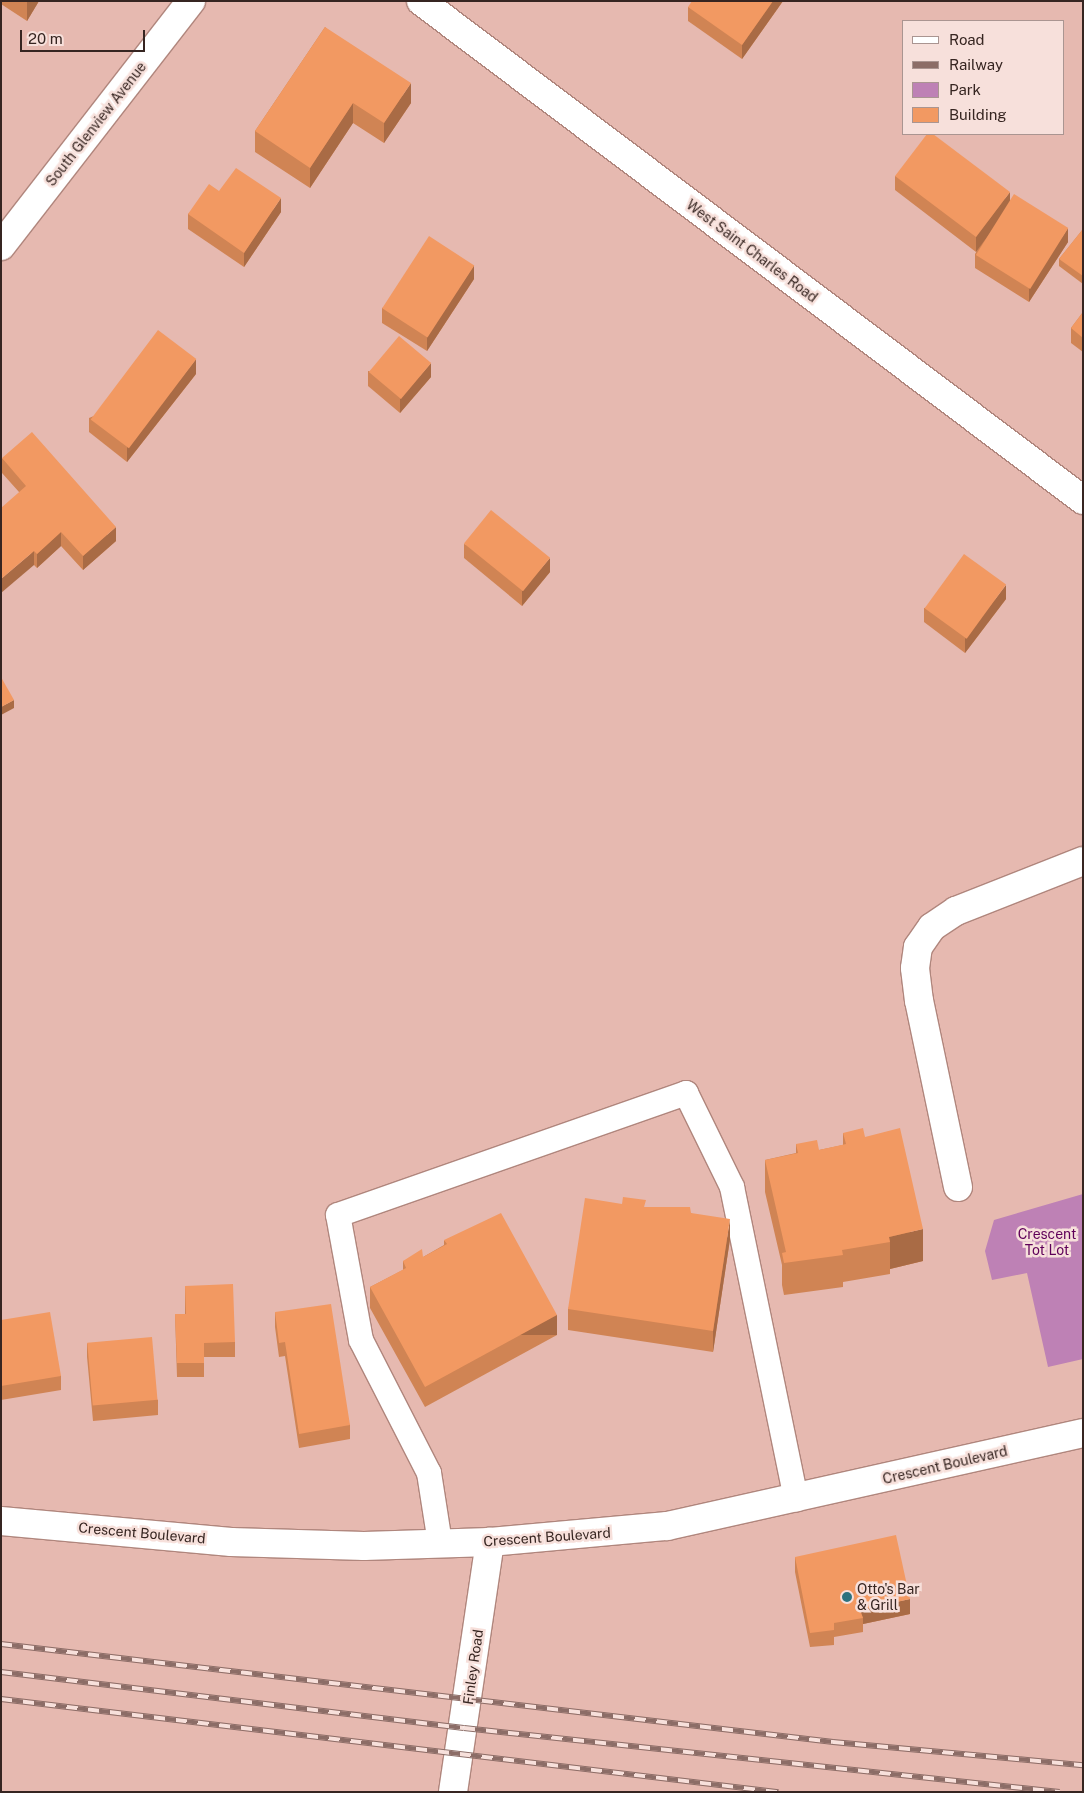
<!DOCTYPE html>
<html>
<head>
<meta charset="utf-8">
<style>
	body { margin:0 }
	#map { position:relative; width:1084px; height:1793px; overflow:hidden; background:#e6b9b0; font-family:"Public Sans",sans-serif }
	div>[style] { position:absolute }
	.green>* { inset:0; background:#be81b5 }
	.roads { filter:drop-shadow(1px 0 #b0867d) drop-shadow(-1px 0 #b0867d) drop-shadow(0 1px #b0867d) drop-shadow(0 -1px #b0867d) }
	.service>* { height:24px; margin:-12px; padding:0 12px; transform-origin:12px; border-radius:12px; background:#fff }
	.minor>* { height:28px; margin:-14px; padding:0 14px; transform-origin:14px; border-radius:14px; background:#fff }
	.tertiary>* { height:28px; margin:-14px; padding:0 14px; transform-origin:14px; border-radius:14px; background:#fff }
	.secondary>* { height:28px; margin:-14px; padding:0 14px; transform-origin:14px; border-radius:14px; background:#fff }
	.rail>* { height:5.5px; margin-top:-2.75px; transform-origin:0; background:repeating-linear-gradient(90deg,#f7e0db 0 11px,#8c6d67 0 22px); box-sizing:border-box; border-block:1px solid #8c6d67 }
	.wall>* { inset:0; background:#d08454; transform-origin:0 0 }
	.shaded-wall>* { inset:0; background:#a96b45; transform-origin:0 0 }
	.building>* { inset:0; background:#f29962; transform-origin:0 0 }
	.dots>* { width:14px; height:14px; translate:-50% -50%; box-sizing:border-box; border:2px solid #f7e0db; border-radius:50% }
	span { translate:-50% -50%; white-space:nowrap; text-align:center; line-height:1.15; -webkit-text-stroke:5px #f7e0db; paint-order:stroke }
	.street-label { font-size:14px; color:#362521 }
	.park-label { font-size:14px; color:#5f0059 }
	.poi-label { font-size:14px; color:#362521 }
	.left { translate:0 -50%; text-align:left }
	.frame { position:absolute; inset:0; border:2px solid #362521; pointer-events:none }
	.legend { position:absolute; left:902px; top:20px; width:162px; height:115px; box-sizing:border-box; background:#f7e0db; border:1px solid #aa9591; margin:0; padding:6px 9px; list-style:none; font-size:15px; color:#362521 }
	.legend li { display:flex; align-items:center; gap:10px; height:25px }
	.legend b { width:25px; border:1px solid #aa9591 }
	.scale { position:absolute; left:20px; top:30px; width:125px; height:22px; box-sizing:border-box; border:2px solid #362521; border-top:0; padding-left:6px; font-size:15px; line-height:18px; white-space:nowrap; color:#362521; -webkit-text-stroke:4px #f7e0db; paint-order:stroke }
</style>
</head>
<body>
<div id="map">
	<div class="green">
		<div style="clip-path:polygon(1083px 1194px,1083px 1359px,1048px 1367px,1027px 1273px,992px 1280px,985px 1251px,994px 1220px)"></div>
	</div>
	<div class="roads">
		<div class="service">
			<div style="left:440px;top:1543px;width:71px;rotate:-98.9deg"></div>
			<div style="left:429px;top:1473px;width:149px;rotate:-117.1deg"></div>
			<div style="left:361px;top:1340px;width:127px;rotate:-100.4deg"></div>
			<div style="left:338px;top:1215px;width:369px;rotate:-19.3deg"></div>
			<div style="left:686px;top:1093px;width:105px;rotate:63.9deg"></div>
			<div style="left:732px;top:1187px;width:319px;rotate:78.4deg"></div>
		</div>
		<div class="minor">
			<div style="left:1px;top:246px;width:310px;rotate:-52.2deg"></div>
			<div style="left:958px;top:1187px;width:190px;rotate:-101.8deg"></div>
			<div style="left:919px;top:1001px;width:33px;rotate:-97deg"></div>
			<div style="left:915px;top:968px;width:21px;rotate:-82deg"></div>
			<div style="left:918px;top:947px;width:24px;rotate:-55deg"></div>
			<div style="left:932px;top:927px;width:29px;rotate:-34deg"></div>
			<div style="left:956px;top:911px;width:136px;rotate:-21.5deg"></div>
		</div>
		<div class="tertiary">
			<div style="left:1px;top:1521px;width:231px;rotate:5.2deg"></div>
			<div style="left:231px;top:1542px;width:133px;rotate:1.7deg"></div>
			<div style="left:364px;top:1546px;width:126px;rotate:-1.8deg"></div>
		</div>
		<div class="secondary">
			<div style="left:421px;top:1px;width:829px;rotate:37.01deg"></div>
			<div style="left:453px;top:1792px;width:253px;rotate:-81.6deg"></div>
			<div style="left:490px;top:1542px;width:178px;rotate:-5.2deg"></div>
			<div style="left:667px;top:1526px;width:426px;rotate:-12.6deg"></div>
		</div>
	</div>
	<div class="rail">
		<div style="left:1px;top:1644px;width:838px;rotate:6.72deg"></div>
		<div style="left:833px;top:1742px;width:251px;rotate:5.3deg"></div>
		<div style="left:1px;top:1672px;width:466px;rotate:6.9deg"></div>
		<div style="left:464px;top:1728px;width:599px;rotate:6.13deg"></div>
		<div style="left:1px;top:1699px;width:783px;rotate:6.83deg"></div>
	</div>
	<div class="wall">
		<div style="clip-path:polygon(1px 1px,39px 1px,27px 21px,1px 4px)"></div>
		<div style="clip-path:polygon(783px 1px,742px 59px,688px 21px,688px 7px)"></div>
		<div style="clip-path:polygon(325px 27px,411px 103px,384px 143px,353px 123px,310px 188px,255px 152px,255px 131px)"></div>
		<div style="clip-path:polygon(895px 176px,1010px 200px,1068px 242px,1029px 302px,975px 268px,975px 254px,981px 244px,976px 252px,895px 190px)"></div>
		<div style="clip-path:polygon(219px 191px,281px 212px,244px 267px,188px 229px,188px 214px)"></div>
		<div style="clip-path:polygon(1083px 229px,1083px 284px,1059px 266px,1059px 259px)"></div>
		<div style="clip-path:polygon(474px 279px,427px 351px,382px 323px,382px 308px)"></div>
		<div style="clip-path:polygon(1083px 312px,1083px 352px,1071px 343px,1071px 328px)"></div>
		<div style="clip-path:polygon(368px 371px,431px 377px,400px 413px,368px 386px)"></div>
		<div style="clip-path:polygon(196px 374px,127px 462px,89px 432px,89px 418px)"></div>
		<div style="clip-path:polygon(2px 458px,116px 541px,83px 570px,61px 546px,37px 568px,34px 565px,19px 492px,2px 473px)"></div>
		<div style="clip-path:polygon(464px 544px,550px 572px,522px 606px,464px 558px)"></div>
		<div style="clip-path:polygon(1006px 599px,965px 653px,924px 622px,924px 608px)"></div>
		<div style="left:1083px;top:692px;width:17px;height:1px;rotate:90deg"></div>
		<div style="clip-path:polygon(843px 1133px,865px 1137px,923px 1261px,890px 1269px,890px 1274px,843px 1282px,843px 1287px,784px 1295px,782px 1285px,782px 1265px,765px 1192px,765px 1160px,796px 1153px,796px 1144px,819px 1150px,843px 1145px)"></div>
		<div style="clip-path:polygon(622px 1204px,691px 1213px,730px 1239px,713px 1352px,568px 1330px,568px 1309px)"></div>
		<div style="clip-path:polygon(444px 1240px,557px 1335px,425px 1407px,370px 1308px,370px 1287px,403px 1270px,403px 1261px,423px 1257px,444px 1245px)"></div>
		<div style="clip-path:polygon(185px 1286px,235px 1342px,235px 1357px,204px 1357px,204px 1377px,177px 1377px,175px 1314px,185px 1314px)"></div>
		<div style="clip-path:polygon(275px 1312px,350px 1425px,350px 1439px,299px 1448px,285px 1356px,279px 1357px,275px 1327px)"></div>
		<div style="clip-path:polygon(1px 1320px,61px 1376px,61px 1390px,1px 1400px)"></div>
		<div style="clip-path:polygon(87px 1343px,158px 1400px,158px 1415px,93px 1421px,87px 1357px)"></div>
		<div style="clip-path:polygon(795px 1557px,910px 1614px,863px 1624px,863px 1632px,834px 1637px,834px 1645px,810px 1647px,795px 1572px)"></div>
	</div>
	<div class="shaded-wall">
		<div style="clip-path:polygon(27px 1px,39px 1px,27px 21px)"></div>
		<div style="clip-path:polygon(773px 1px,783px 1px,742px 59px,742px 45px)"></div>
		<div style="clip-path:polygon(411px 83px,411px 103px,384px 143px,384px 123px)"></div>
		<div style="clip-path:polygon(353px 103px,353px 123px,310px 188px,310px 168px)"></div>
		<div style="clip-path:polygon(1010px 192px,1010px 206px,976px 252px,976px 237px)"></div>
		<div style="clip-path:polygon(281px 198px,281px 212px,244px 267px,244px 253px)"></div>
		<div style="clip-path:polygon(1068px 228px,1068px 242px,1029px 302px,1029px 288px)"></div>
		<div style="clip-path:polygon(474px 265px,474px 279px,427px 351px,427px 337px)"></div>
		<div style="clip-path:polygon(196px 359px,196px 374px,127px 462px,127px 448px)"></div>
		<div style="clip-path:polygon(431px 363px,431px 377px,400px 413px,400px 399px)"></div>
		<div style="clip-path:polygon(116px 527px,116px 541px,83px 570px,83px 556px)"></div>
		<div style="clip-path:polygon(61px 532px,61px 546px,37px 568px,37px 554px)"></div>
		<div style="clip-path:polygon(34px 551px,34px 565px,1px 593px,1px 579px)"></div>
		<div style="clip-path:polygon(550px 558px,550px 572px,522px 606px,522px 591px)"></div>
		<div style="clip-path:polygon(1006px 585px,1006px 599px,965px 653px,965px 639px)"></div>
		<div style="clip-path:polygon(14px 700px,14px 708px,1px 715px,1px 707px)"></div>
		<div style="clip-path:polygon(730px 1219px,730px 1239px,713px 1352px,713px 1331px)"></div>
		<div style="clip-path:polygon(923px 1229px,923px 1261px,890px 1269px,890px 1242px,889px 1237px)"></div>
		<div style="left:557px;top:1315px;width:20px;height:150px;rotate:90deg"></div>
		<div style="clip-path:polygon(910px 1599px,910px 1614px,863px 1624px,863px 1618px,860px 1610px)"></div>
	</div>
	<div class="building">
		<div style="clip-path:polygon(692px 1px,773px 1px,742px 45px,688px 7px)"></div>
		<div style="clip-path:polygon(325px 27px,411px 83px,384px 123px,353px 103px,310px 168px,255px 131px)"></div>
		<div style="clip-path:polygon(927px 134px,933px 134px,1010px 192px,976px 237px,895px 176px)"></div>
		<div style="clip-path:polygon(236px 168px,281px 198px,244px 253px,188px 214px,209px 184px,219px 191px)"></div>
		<div style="left:1014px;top:194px;width:64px;height:72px;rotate:32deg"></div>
		<div style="clip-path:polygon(1083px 229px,1083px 276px,1059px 259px)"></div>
		<div style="left:429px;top:236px;width:54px;height:86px;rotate:33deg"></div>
		<div style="clip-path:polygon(1083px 312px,1083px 338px,1071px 328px)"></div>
		<div style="left:158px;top:330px;width:48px;height:112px;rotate:37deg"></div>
		<div style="left:399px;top:336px;width:42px;height:47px;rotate:40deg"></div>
		<div style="clip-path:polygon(32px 432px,116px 527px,83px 556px,61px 532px,37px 554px,34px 551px,1px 579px,1px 508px,26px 486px,2px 458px)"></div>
		<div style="left:491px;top:510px;width:76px;height:43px;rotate:39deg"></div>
		<div style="left:964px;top:554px;width:52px;height:67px;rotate:36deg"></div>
		<div style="clip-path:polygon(1px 677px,14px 700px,1px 707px)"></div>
		<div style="clip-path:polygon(863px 1128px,865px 1137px,900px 1128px,923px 1229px,889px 1237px,890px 1242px,842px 1250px,843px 1255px,784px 1263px,782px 1253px,786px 1252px,765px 1160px,798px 1153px,796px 1144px,817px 1140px,819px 1150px,846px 1144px,843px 1133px)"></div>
		<div style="clip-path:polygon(623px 1197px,646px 1200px,644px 1207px,690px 1207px,691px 1213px,730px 1219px,713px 1331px,568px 1309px,585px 1198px,622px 1204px)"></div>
		<div style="clip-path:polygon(501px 1213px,557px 1315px,425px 1387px,370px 1287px,406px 1268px,403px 1261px,422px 1249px,423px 1257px,447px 1244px,444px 1240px)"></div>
		<div style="clip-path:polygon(233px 1284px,235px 1342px,204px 1343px,204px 1363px,177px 1363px,175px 1314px,186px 1314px,185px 1286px)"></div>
		<div style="clip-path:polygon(331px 1304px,350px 1425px,299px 1434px,285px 1342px,279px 1343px,275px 1312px)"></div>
		<div style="clip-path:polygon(50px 1312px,61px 1376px,1px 1386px,1px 1320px)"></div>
		<div style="left:152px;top:1337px;width:63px;height:65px;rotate:85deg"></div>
		<div style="clip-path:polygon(896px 1535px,910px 1599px,860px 1610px,863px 1618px,834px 1623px,834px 1630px,810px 1633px,795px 1557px)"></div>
	</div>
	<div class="dots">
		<div style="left:847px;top:1597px;background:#2c727f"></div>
	</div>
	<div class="street-label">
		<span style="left:96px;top:124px;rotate:-52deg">South Glenview Avenue</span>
		<span style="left:752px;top:251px;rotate:37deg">West Saint Charles Road</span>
		<span style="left:945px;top:1465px;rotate:-13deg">Crescent Boulevard</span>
		<span style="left:142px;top:1533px;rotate:5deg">Crescent Boulevard</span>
		<span style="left:547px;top:1537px;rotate:-4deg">Crescent Boulevard</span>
		<span style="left:473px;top:1667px;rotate:-82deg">Finley Road</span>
	</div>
	<div class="park-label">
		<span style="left:1047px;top:1242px">Crescent<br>Tot Lot</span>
	</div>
	<div class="poi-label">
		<span class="left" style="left:857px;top:1597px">Otto's Bar<br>&amp; Grill</span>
	</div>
	<div class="frame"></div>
	<ul class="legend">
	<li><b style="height:6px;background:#fff"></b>Road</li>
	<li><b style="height:6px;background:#8c6d67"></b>Railway</li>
	<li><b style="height:14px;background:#be81b5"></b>Park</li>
	<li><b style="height:14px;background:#f29962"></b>Building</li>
	</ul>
	<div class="scale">20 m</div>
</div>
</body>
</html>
